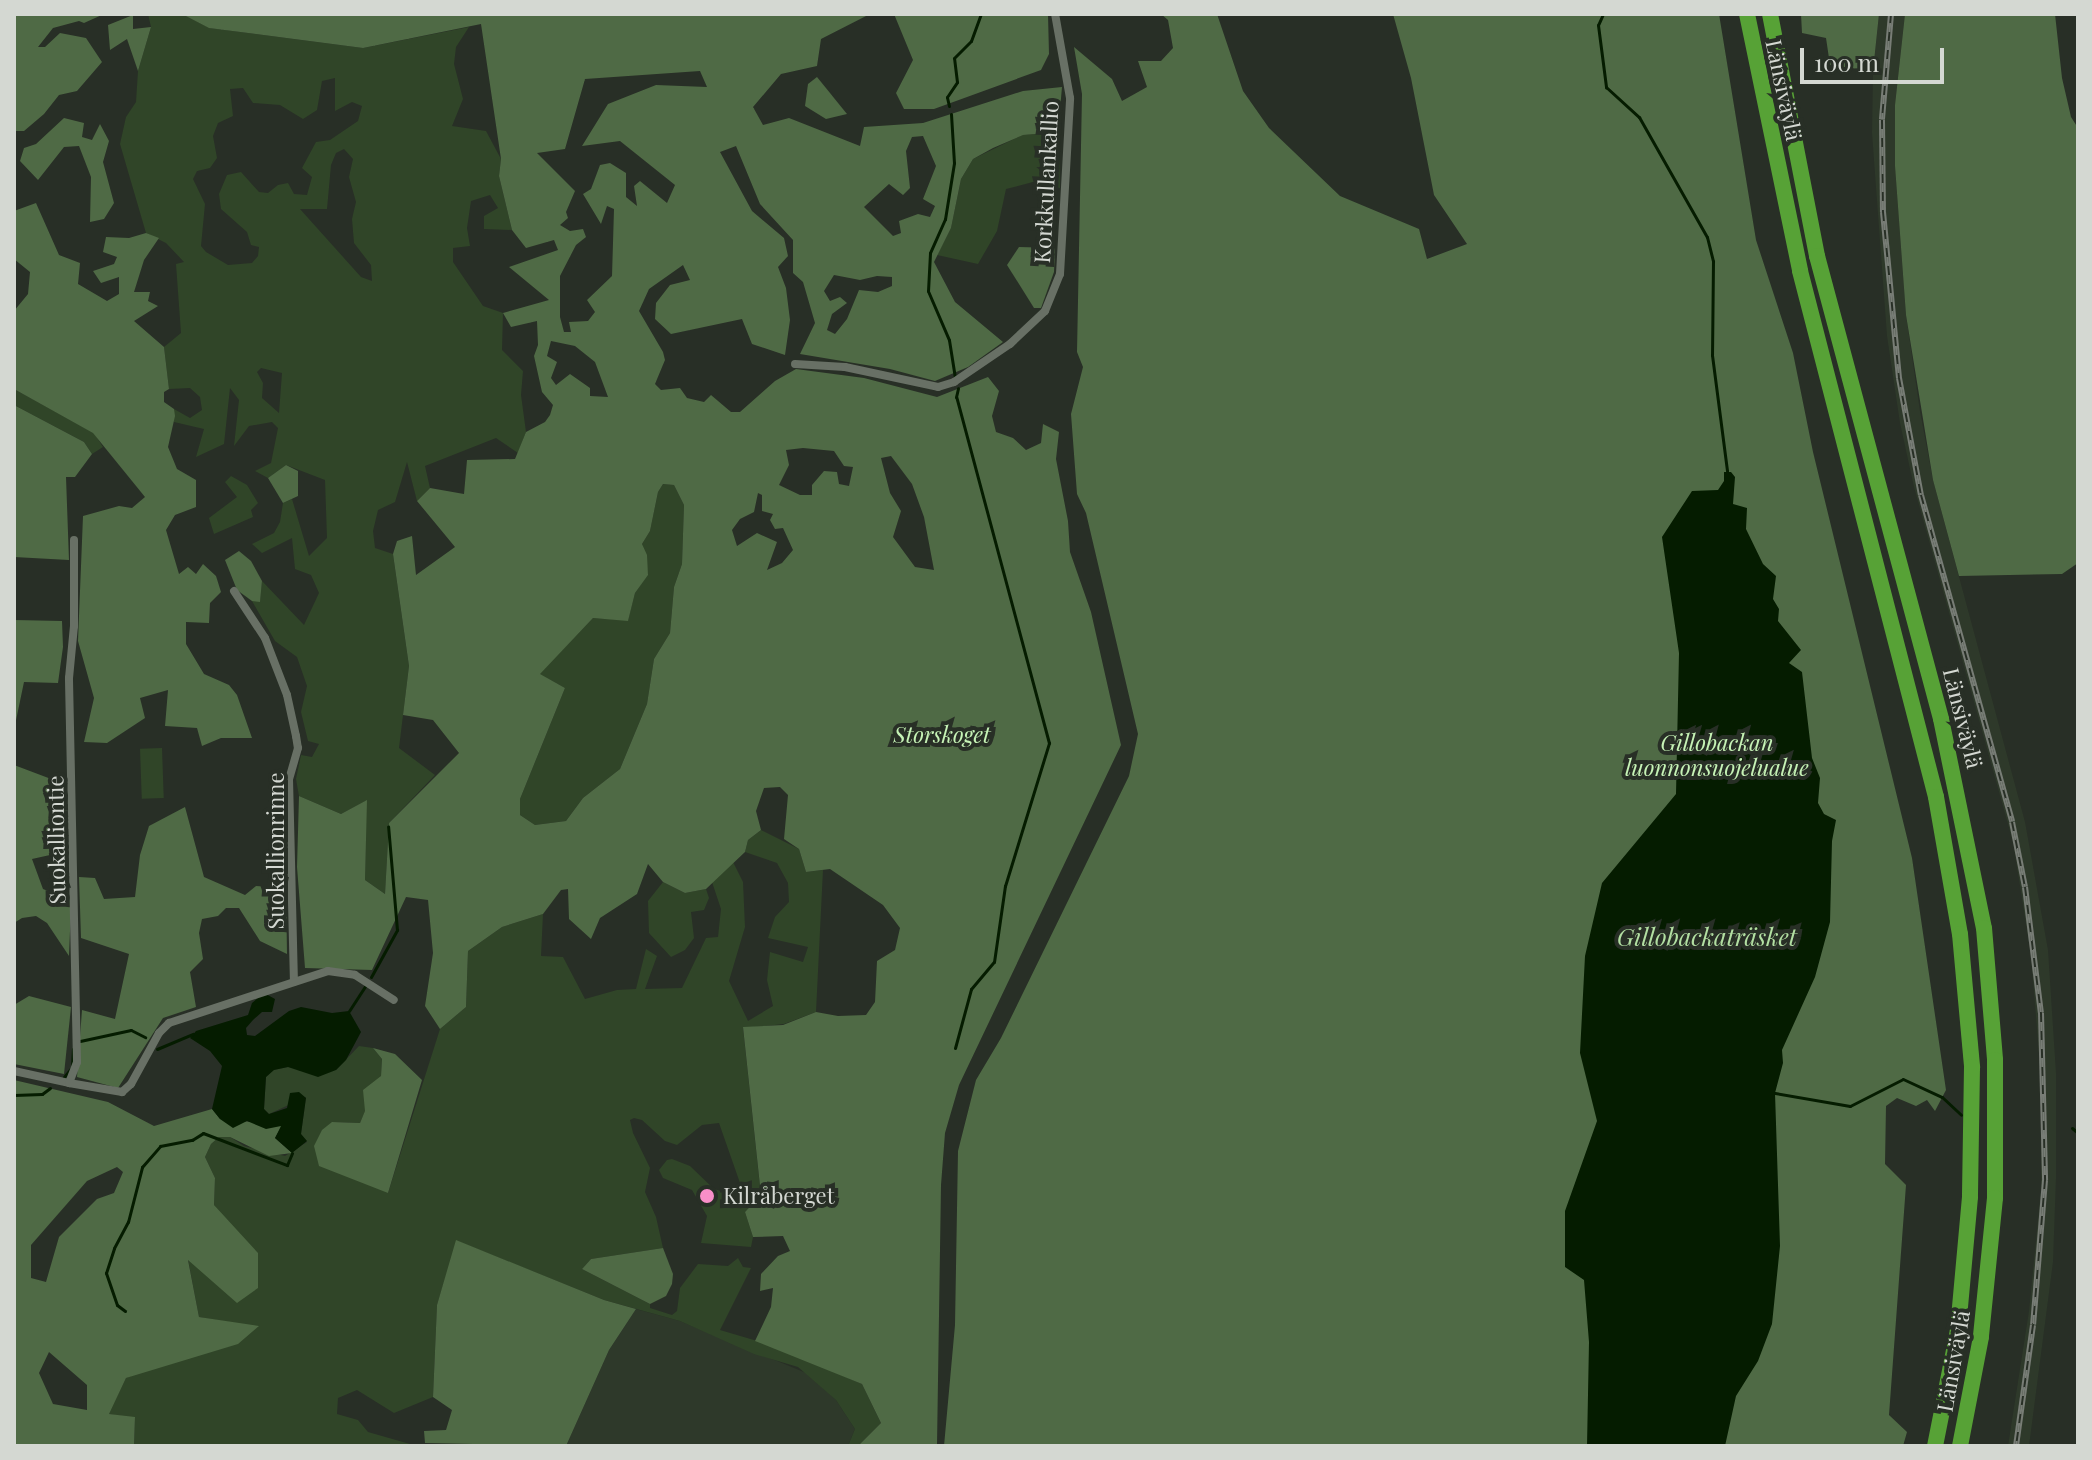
<!DOCTYPE html>
<html>
<head>
<meta charset="utf-8">
<style>
	body { margin:0 }
	#map { position:relative; width:2092px; height:1460px; overflow:hidden; background:#282f26; font-family:"Playfair Display",serif }
	div>[style] { position:absolute }
	.built>* { inset:0; background:#2e392a }
	.green>* { inset:0; background:#304528; transform-origin:0 0 }
	.forest>* { inset:0; background:#4f6a45 }
	.water>* { inset:0; background:#051c00 }
	.stream>* { height:3px; margin:-1.5px; padding:0 1.5px; transform-origin:1.5px; border-radius:1.5px; background:#051c00 }
	.minor>* { height:8px; margin:-4px; padding:0 4px; transform-origin:4px; border-radius:4px; background:#687065 }
	.motorway>* { height:16px; margin:-8px; padding:0 8px; transform-origin:8px; border-radius:8px; background:#57a236 }
	.rail>* { height:6px; margin-top:-3px; transform-origin:0; background:repeating-linear-gradient(90deg,#282f26 0 9px,#787d76 0 18px); box-sizing:border-box; border-block:2px solid #787d76 }
	.dots>* { width:22px; height:22px; translate:-50% -50%; box-sizing:border-box; border:4px solid #282f26; border-radius:50% }
	span { translate:-50% -50%; white-space:nowrap; text-align:center; line-height:1.15; -webkit-text-stroke:8px #282f26; paint-order:stroke }
	.street-label { font-size:22px; color:#d4d8d2 }
	.park-label { font-size:22px; color:#c6f3b6; font-style:italic }
	.poi-label { font-size:22px; color:#d4d8d2 }
	.left { translate:0 -50%; text-align:left }
	.water-label { font-size:24px; color:#b2dfa2; font-style:italic }
	.frame { position:absolute; inset:0; border:16px solid #d4d8d2; pointer-events:none }
	.scale { position:absolute; left:1800px; top:48px; width:144px; height:36px; box-sizing:border-box; border:4px solid #d4d8d2; border-top:0; padding-left:10px; font-size:24px; line-height:28px; white-space:nowrap; color:#d4d8d2; -webkit-text-stroke:6px #282f26; paint-order:stroke }
</style>
</head>
<body>
<div id="map">
	<div class="built">
		<div style="clip-path:polygon(1879px 14px,1905px 14px,1895px 105px,1895px 166px,1906px 315px,1920px 411px,1933px 480px,2025px 822px,2048px 950px,2056px 1073px,2056px 1178px,2053px 1262px,2029px 1446px,2008px 1446px,2029px 1311px,2041px 1190px,2041px 1078px,2031px 955px,2013px 842px,1914px 487px,1900px 423px,1887px 336px,1872px 133px,1873px 71px)"></div>
		<div style="clip-path:polygon(636px 1309px,680px 1321px,811px 1375px,836px 1400px,855px 1429px,848px 1446px,566px 1446px,609px 1350px)"></div>
	</div>
	<div class="green">
		<div style="clip-path:polygon(evenodd,148px 14px,182px 14px,210px 28px,363px 48px,469px 27px,456px 47px,454px 64px,463px 99px,452px 126px,486px 131px,501px 159px,499px 176px,512px 230px,484px 229px,484px 216px,498px 208px,490px 195px,471px 201px,467px 228px,470px 246px,453px 248px,453px 262px,483px 306px,503px 313px,502px 350px,523px 371px,521px 395px,526px 432px,518px 453px,496px 438px,425px 466px,430px 488px,417px 501px,407px 462px,395px 502px,378px 510px,373px 531px,375px 548px,393px 554px,409px 666px,399px 748px,435px 775px,389px 823px,385px 894px,365px 880px,366px 801px,341px 814px,299px 796px,296px 779px,301px 755px,312px 757px,319px 744px,308px 741px,301px 712px,307px 686px,297px 657px,275px 641px,252px 601px,260px 601px,262px 581px,304px 625px,319px 593px,311px 575px,295px 569px,292px 538px,262px 553px,252px 544px,274px 533px,280px 522px,283px 503px,292px 499px,309px 556px,327px 538px,325px 480px,286px 465px,268px 478px,255px 471px,271px 463px,278px 428px,272px 422px,249px 426px,234px 446px,239px 400px,230px 388px,224px 444px,196px 457px,204px 429px,174px 422px,174px 409px,190px 418px,202px 410px,200px 397px,190px 388px,169px 389px,164px 347px,181px 333px,176px 264px,184px 262px,166px 243px,146px 233px,120px 144px,126px 117px,136px 102px,138px 71px,151px 27px,148px 14px,335px 78px,335px 111px,352px 102px,362px 106px,358px 121px,330px 140px,316px 142px,302px 168px,312px 177px,307px 195px,294px 194px,288px 183px,278px 185px,268px 193px,259px 192px,241px 172px,227px 175px,219px 194px,221px 209px,247px 232px,251px 245px,259px 247px,258px 256px,252px 263px,228px 265px,206px 252px,201px 246px,205px 204px,193px 179px,197px 171px,210px 168px,217px 158px,213px 136px,218px 123px,233px 116px,230px 89px,243px 88px,253px 103px,280px 105px,303px 119px,317px 110px,322px 81px,335px 78px,148px 14px,344px 149px,353px 159px,349px 177px,356px 202px,352px 219px,354px 243px,371px 265px,372px 281px,361px 277px,300px 209px,327px 209px,331px 165px,336px 153px,344px 149px,148px 14px,261px 368px,282px 373px,279px 413px,262px 398px,263px 383px,257px 372px,261px 368px)"></div>
		<div style="clip-path:polygon(1058px 132px,1053px 147px,1059px 149px,1060px 188px,1033px 182px,1006px 189px,997px 231px,978px 264px,937px 255px,951px 228px,961px 179px,973px 159px,1022px 135px)"></div>
		<div style="clip-path:polygon(14px 389px,94px 433px,103px 447px,92px 454px,84px 442px,14px 405px)"></div>
		<div style="clip-path:polygon(231px 476px,247px 485px,258px 503px,251px 510px,253px 517px,214px 534px,209px 518px,237px 497px,225px 482px)"></div>
		<div style="clip-path:polygon(663px 484px,674px 485px,684px 505px,682px 564px,674px 587px,670px 633px,654px 659px,647px 704px,620px 769px,583px 798px,566px 821px,535px 825px,520px 815px,520px 799px,565px 688px,539px 674px,593px 618px,628px 620px,635px 593px,648px 574px,642px 544px,650px 531px,658px 492px)"></div>
		<div style="left:162px;top:748px;width:50px;height:22px;rotate:88deg"></div>
		<div style="clip-path:polygon(761px 830px,799px 849px,806px 872px,823px 870px,816px 1012px,784px 1024px,743px 1028px,761px 1196px,745px 1212px,753px 1237px,751px 1247px,701px 1243px,707px 1216px,692px 1190px,663px 1178px,659px 1170px,667px 1160px,672px 1159px,690px 1166px,714px 1189px,732px 1194px,740px 1183px,719px 1123px,702px 1125px,677px 1145px,665px 1141px,642px 1120px,634px 1118px,630px 1120px,633px 1133px,650px 1168px,645px 1192px,656px 1217px,663px 1248px,591px 1259px,582px 1269px,650px 1304px,650px 1308px,672px 1315px,677px 1311px,680px 1288px,698px 1264px,728px 1266px,738px 1258px,743px 1267px,751px 1268px,720px 1330px,771px 1345px,862px 1384px,881px 1423px,858px 1446px,848px 1446px,855px 1429px,836px 1400px,798px 1367px,754px 1354px,680px 1321px,604px 1300px,457px 1241px,437px 1305px,433px 1397px,394px 1413px,357px 1390px,338px 1398px,337px 1414px,358px 1420px,368px 1432px,417px 1446px,134px 1446px,135px 1418px,108px 1414px,126px 1378px,258px 1327px,199px 1317px,188px 1259px,222px 1218px,214px 1205px,215px 1178px,205px 1157px,211px 1144px,219px 1137px,230px 1137px,244px 1146px,285px 1156px,307px 1142px,301px 1134px,306px 1097px,269px 1114px,264px 1109px,266px 1077px,273px 1070px,288px 1067px,336px 1070px,359px 1046px,373px 1048px,382px 1059px,381px 1076px,360px 1123px,332px 1122px,388px 1193px,440px 1029px,466px 1007px,468px 951px,502px 927px,543px 914px,541px 956px,563px 957px,585px 999px,617px 990px,636px 989px,646px 949px,657px 956px,645px 989px,682px 988px,706px 938px,718px 937px,721px 909px,712px 882px,733px 862px,743px 882px,745px 927px,729px 981px,748px 1021px,773px 1006px,767px 980px,770px 952px,803px 962px,808px 947px,768px 938px,775px 917px,789px 902px,788px 883px,777px 863px,745px 852px,748px 840px)"></div>
		<div style="clip-path:polygon(663px 882px,685px 893px,706px 889px,709px 898px,704px 910px,691px 912px,694px 938px,685px 950px,671px 957px,649px 933px,648px 901px)"></div>
	</div>
	<div class="forest">
		<div style="clip-path:polygon(14px 14px,104px 14px,84px 23px,79px 21px,53px 28px,38px 47px,45px 47px,60px 33px,86px 38px,102px 62px,77px 91px,59px 95px,44px 114px,24px 131px,14px 131px)"></div>
		<div style="clip-path:polygon(evenodd,182px 14px,870px 14px,821px 39px,817px 66px,781px 74px,753px 107px,763px 125px,789px 118px,860px 146px,864px 127px,923px 123px,1023px 91px,1062px 87px,1058px 132px,1023px 135px,993px 148px,973px 159px,961px 179px,951px 228px,934px 262px,955px 302px,1003px 342px,968px 367px,935px 381px,890px 369px,800px 354px,815px 323px,803px 282px,793px 273px,793px 240px,760px 204px,736px 146px,720px 152px,752px 211px,784px 238px,788px 256px,778px 267px,786px 288px,790px 320px,785px 355px,752px 344px,742px 319px,671px 334px,655px 319px,656px 303px,670px 285px,690px 280px,683px 265px,649px 289px,639px 311px,663px 352px,665px 360px,655px 384px,661px 390px,680px 388px,687px 398px,704px 402px,711px 395px,731px 412px,740px 412px,775px 381px,796px 369px,864px 378px,937px 397px,988px 377px,999px 391px,992px 416px,996px 432px,1013px 438px,1026px 450px,1041px 443px,1043px 424px,1059px 432px,1056px 459px,1068px 521px,1070px 552px,1091px 612px,1121px 745px,959px 1085px,945px 1133px,941px 1185px,937px 1446px,858px 1446px,881px 1423px,862px 1384px,755px 1341px,771px 1307px,773px 1288px,760px 1291px,761px 1274px,778px 1256px,790px 1251px,783px 1236px,753px 1237px,745px 1212px,761px 1195px,743px 1027px,783px 1025px,816px 1012px,838px 1016px,866px 1015px,875px 1002px,877px 961px,895px 950px,900px 928px,883px 905px,830px 869px,806px 872px,799px 849px,784px 839px,788px 795px,780px 787px,764px 788px,756px 811px,761px 830px,748px 840px,745px 852px,706px 889px,685px 893px,663px 882px,648px 864px,637px 894px,600px 918px,591px 939px,569px 919px,568px 889px,561px 890px,543px 914px,502px 927px,468px 951px,466px 1007px,440px 1029px,425px 1006px,433px 953px,428px 900px,406px 897px,372px 970px,305px 968px,297px 867px,299px 796px,341px 814px,367px 800px,365px 880px,385px 894px,389px 823px,459px 753px,433px 720px,403px 715px,409px 666px,393px 554px,397px 541px,412px 536px,416px 575px,455px 547px,417px 501px,430px 488px,464px 494px,467px 460px,515px 459px,526px 432px,545px 422px,550px 415px,553px 405px,542px 392px,534px 356px,538px 345px,537px 321px,511px 327px,503px 313px,549px 300px,509px 267px,558px 250px,554px 240px,526px 248px,512px 230px,499px 176px,501px 159px,481px 24px,363px 48px,209px 28px,182px 14px,700px 71px,707px 87px,656px 85px,608px 104px,582px 146px,620px 141px,675px 185px,667px 203px,640px 181px,634px 186px,637px 206px,626px 197px,626px 173px,610px 163px,600px 165px,591px 189px,583px 194px,601px 224px,607px 206px,614px 209px,612px 276px,587px 300px,595px 312px,588px 321px,569px 322px,571px 332px,564px 332px,560px 317px,560px 276px,576px 245px,586px 237px,583px 229px,570px 231px,560px 225px,568px 218px,566px 212px,575px 191px,537px 153px,565px 149px,585px 79px,700px 71px,182px 14px,923px 136px,936px 166px,923px 199px,935px 206px,930px 217px,918px 214px,899px 221px,901px 233px,893px 236px,864px 207px,889px 184px,903px 195px,910px 188px,906px 151px,912px 137px,923px 136px,182px 14px,834px 275px,860px 280px,877px 276px,892px 277px,892px 286px,878px 292px,859px 290px,847px 319px,835px 334px,827px 330px,832px 314px,847px 303px,840px 297px,830px 301px,824px 291px,834px 275px,182px 14px,551px 341px,575px 346px,595px 362px,608px 397px,590px 396px,590px 388px,570px 374px,556px 385px,551px 378px,557px 362px,547px 356px,551px 341px,182px 14px,803px 448px,834px 451px,844px 466px,853px 467px,849px 486px,839px 484px,837px 472px,824px 471px,812px 485px,812px 495px,800px 495px,779px 485px,789px 465px,786px 450px,803px 448px,182px 14px,891px 456px,912px 484px,924px 517px,934px 570px,915px 567px,893px 537px,901px 511px,890px 493px,881px 458px,891px 456px,182px 14px,663px 484px,674px 485px,684px 505px,682px 564px,674px 587px,670px 633px,654px 659px,647px 704px,620px 769px,583px 798px,566px 821px,535px 825px,520px 815px,520px 799px,565px 688px,540px 674px,593px 618px,628px 621px,635px 593px,648px 575px,647px 555px,642px 544px,650px 531px,658px 492px,663px 484px,182px 14px,758px 493px,762px 495px,762px 511px,773px 514px,770px 520px,775px 529px,783px 528px,793px 550px,782px 563px,767px 570px,777px 542px,757px 533px,737px 546px,732px 530px,740px 519px,754px 512px,758px 493px)"></div>
		<div style="clip-path:polygon(894px 14px,1048px 14px,1049px 54px,1041px 70px,934px 109px,904px 109px,896px 93px,913px 60px)"></div>
		<div style="clip-path:polygon(1161px 14px,1217px 14px,1243px 91px,1269px 128px,1340px 196px,1419px 229px,1427px 259px,1467px 244px,1434px 195px,1411px 78px,1393px 14px,1719px 14px,1756px 240px,1793px 353px,1813px 452px,1912px 858px,1946px 1090px,1935px 1111px,1927px 1100px,1916px 1106px,1897px 1098px,1886px 1106px,1885px 1164px,1906px 1185px,1889px 1415px,1907px 1432px,1903px 1446px,944px 1446px,955px 1325px,958px 1151px,976px 1080px,1001px 1038px,1129px 776px,1138px 734px,1086px 513px,1077px 494px,1071px 414px,1083px 367px,1077px 352px,1082px 94px,1074px 47px,1112px 79px,1122px 101px,1147px 87px,1138px 61px,1161px 61px,1173px 48px,1168px 20px)"></div>
		<div style="clip-path:polygon(1801px 14px,1879px 14px,1873px 71px,1830px 65px,1826px 38px,1802px 33px)"></div>
		<div style="clip-path:polygon(1905px 14px,2055px 14px,2062px 78px,2071px 117px,2078px 128px,2078px 563px,2062px 574px,1959px 576px,1933px 480px,1906px 315px,1895px 166px,1895px 105px)"></div>
		<div style="clip-path:polygon(133px 15px,133px 29px,151px 27px,138px 71px,127px 39px,110px 50px,108px 25px)"></div>
		<div style="clip-path:polygon(817px 77px,847px 114px,826px 119px,805px 106px,808px 84px)"></div>
		<div style="clip-path:polygon(64px 118px,84px 123px,82px 137px,92px 140px,100px 124px,109px 141px,103px 162px,114px 203px,104px 219px,90px 222px,91px 177px,79px 146px,64px 147px,38px 180px,20px 161px,24px 148px,36px 144px)"></div>
		<div style="clip-path:polygon(36px 203px,59px 255px,80px 263px,78px 284px,107px 301px,119px 294px,119px 277px,101px 283px,93px 271px,114px 264px,117px 257px,103px 252px,106px 237px,129px 238px,146px 233px,159px 238px,144px 260px,134px 292px,150px 292px,148px 301px,158px 306px,134px 321px,164px 347px,169px 389px,164px 392px,164px 402px,174px 409px,175px 416px,168px 447px,177px 469px,196px 480px,196px 507px,175px 515px,166px 530px,179px 574px,188px 567px,196px 574px,203px 564px,216px 576px,221px 592px,210px 603px,209px 623px,186px 622px,186px 644px,204px 674px,229px 685px,237px 695px,252px 738px,221px 738px,202px 746px,197px 728px,165px 726px,168px 690px,140px 698px,145px 718px,107px 743px,84px 742px,94px 698px,78px 641px,83px 516px,119px 506px,132px 508px,145px 497px,93px 433px,14px 389px,14px 311px,28px 294px,30px 272px,14px 259px,14px 211px)"></div>
		<div style="clip-path:polygon(1019px 247px,1055px 248px,1054px 272px,1041px 308px,1034px 308px,1007px 265px)"></div>
		<div style="clip-path:polygon(14px 405px,84px 442px,92px 454px,75px 477px,66px 477px,69px 560px,14px 557px)"></div>
		<div style="clip-path:polygon(286px 465px,298px 471px,298px 496px,283px 503px,268px 478px)"></div>
		<div style="clip-path:polygon(239px 551px,251px 561px,262px 581px,260px 602px,252px 601px,237px 590px,225px 560px)"></div>
		<div style="clip-path:polygon(14px 620px,62px 621px,63px 647px,58px 683px,24px 682px,14px 730px)"></div>
		<div style="clip-path:polygon(14px 765px,67px 785px,68px 851px,32px 859px,43px 889px,53px 893px,66px 884px,71px 906px,69px 956px,47px 923px,36px 916px,22px 918px,14px 923px)"></div>
		<div style="clip-path:polygon(185px 807px,204px 877px,245px 895px,256px 886px,286px 888px,287px 954px,260px 941px,239px 908px,226px 908px,218px 916px,202px 919px,199px 933px,203px 959px,190px 972px,196px 1007px,163px 1018px,118px 1088px,77px 1077px,82px 1010px,115px 1019px,129px 954px,81px 938px,79px 877px,95px 878px,104px 899px,135px 897px,140px 855px,149px 826px)"></div>
		<div style="clip-path:polygon(29px 996px,71px 1007px,64px 1074px,14px 1064px,14px 1005px)"></div>
		<div style="clip-path:polygon(373px 1048px,395px 1054px,422px 1080px,388px 1193px,319px 1166px,314px 1146px,322px 1130px,332px 1122px,360px 1123px,365px 1111px,363px 1090px,381px 1076px,382px 1059px)"></div>
		<div style="clip-path:polygon(evenodd,14px 1080px,108px 1102px,154px 1126px,212px 1109px,220px 1119px,276px 1124px,282px 1126px,275px 1138px,292px 1153px,269px 1156px,230px 1137px,219px 1137px,211px 1144px,205px 1157px,215px 1178px,214px 1205px,258px 1253px,258px 1288px,237px 1303px,188px 1260px,199px 1317px,259px 1326px,238px 1344px,126px 1378px,109px 1414px,135px 1417px,134px 1446px,14px 1446px,14px 1080px,117px 1167px,123px 1172px,114px 1193px,97px 1199px,59px 1237px,46px 1282px,31px 1278px,31px 1245px,87px 1181px,117px 1167px,14px 1080px,49px 1352px,87px 1385px,87px 1410px,53px 1404px,39px 1373px,49px 1352px)"></div>
		<div style="clip-path:polygon(456px 1240px,604px 1300px,636px 1309px,609px 1350px,566px 1446px,425px 1443px,424px 1431px,446px 1430px,452px 1410px,433px 1397px,437px 1305px)"></div>
		<div style="clip-path:polygon(663px 1248px,673px 1274px,672px 1284px,666px 1296px,650px 1304px,582px 1269px,591px 1259px)"></div>
	</div>
	<div class="water">
		<div style="clip-path:polygon(1724px 472px,1731px 472px,1735px 477px,1733px 504px,1747px 508px,1746px 529px,1763px 564px,1776px 576px,1773px 599px,1779px 609px,1778px 621px,1801px 650px,1789px 663px,1802px 672px,1812px 758px,1820px 778px,1818px 803px,1824px 814px,1836px 820px,1832px 841px,1830px 922px,1815px 977px,1782px 1050px,1783px 1063px,1775px 1093px,1780px 1246px,1772px 1324px,1758px 1361px,1736px 1396px,1725px 1446px,1587px 1446px,1589px 1342px,1584px 1280px,1565px 1267px,1565px 1211px,1597px 1121px,1580px 1053px,1585px 956px,1602px 883px,1676px 794px,1679px 653px,1662px 537px,1692px 491px,1718px 490px,1724px 481px)"></div>
		<div style="clip-path:polygon(264px 993px,275px 999px,272px 1012px,262px 1012px,253px 1020px,246px 1028px,247px 1035px,255px 1036px,289px 1011px,301px 1007px,332px 1013px,349px 1011px,361px 1032px,346px 1060px,336px 1070px,318px 1077px,288px 1067px,274px 1070px,266px 1077px,264px 1109px,269px 1114px,287px 1108px,290px 1093px,299px 1092px,306px 1098px,301px 1134px,307px 1141px,292px 1153px,275px 1138px,281px 1126px,266px 1129px,247px 1121px,233px 1128px,220px 1119px,212px 1109px,222px 1066px,210px 1051px,190px 1038px,196px 1031px,248px 1015px,252px 1003px)"></div>
	</div>
	<div class="stream">
		<div style="left:1603px;top:14px;width:12px;rotate:114deg"></div>
		<div style="left:1598px;top:25px;width:63px;rotate:82.6deg"></div>
		<div style="left:1606px;top:87px;width:45px;rotate:42.3deg"></div>
		<div style="left:1639px;top:117px;width:138px;rotate:60.5deg"></div>
		<div style="left:1707px;top:237px;width:25px;rotate:76deg"></div>
		<div style="left:1713px;top:261px;width:94px;rotate:90.6deg"></div>
		<div style="left:1712px;top:355px;width:117px;rotate:82.6deg"></div>
		<div style="left:949px;top:106px;width:9px;rotate:-103deg"></div>
		<div style="left:947px;top:97px;width:18px;rotate:-56deg"></div>
		<div style="left:957px;top:82px;width:24px;rotate:-97deg"></div>
		<div style="left:954px;top:58px;width:24px;rotate:-45deg"></div>
		<div style="left:971px;top:41px;width:29px;rotate:-70deg"></div>
		<div style="left:951px;top:114px;width:49px;rotate:86.5deg"></div>
		<div style="left:954px;top:163px;width:57px;rotate:99.1deg"></div>
		<div style="left:945px;top:219px;width:37px;rotate:114deg"></div>
		<div style="left:930px;top:253px;width:38px;rotate:93deg"></div>
		<div style="left:928px;top:291px;width:53px;rotate:66.8deg"></div>
		<div style="left:949px;top:340px;width:38px;rotate:81deg"></div>
		<div style="left:371px;top:977px;width:54px;rotate:-61deg"></div>
		<div style="left:397px;top:930px;width:104px;rotate:-94.9deg"></div>
		<div style="left:349px;top:1011px;width:31px;rotate:-57deg"></div>
		<div style="left:80px;top:1041px;width:52px;rotate:-12.2deg"></div>
		<div style="left:131px;top:1030px;width:16px;rotate:27deg"></div>
		<div style="left:955px;top:1048px;width:61px;rotate:-74.8deg"></div>
		<div style="left:971px;top:989px;width:35px;rotate:-50deg"></div>
		<div style="left:994px;top:962px;width:77px;rotate:-81.8deg"></div>
		<div style="left:1005px;top:886px;width:150px;rotate:-72.9deg"></div>
		<div style="left:1049px;top:743px;width:358px;rotate:-105deg"></div>
		<div style="left:956px;top:397px;width:9px;rotate:-77deg"></div>
		<div style="left:157px;top:1049px;width:39px;rotate:-23deg"></div>
		<div style="left:64px;top:1077px;width:13px;rotate:-51deg"></div>
		<div style="left:72px;top:1067px;width:18px;rotate:-87deg"></div>
		<div style="left:1775px;top:1093px;width:76px;rotate:9.8deg"></div>
		<div style="left:1850px;top:1106px;width:59px;rotate:-27deg"></div>
		<div style="left:1903px;top:1079px;width:43px;rotate:24.8deg"></div>
		<div style="left:1942px;top:1097px;width:26px;rotate:43deg"></div>
		<div style="left:14px;top:1095px;width:28px;rotate:-2deg"></div>
		<div style="left:42px;top:1094px;width:10px;rotate:-37deg"></div>
		<div style="left:2072px;top:1128px;width:8px;rotate:40deg"></div>
		<div style="left:125px;top:1311px;width:10px;rotate:-143deg"></div>
		<div style="left:117px;top:1305px;width:34px;rotate:-109deg"></div>
		<div style="left:106px;top:1273px;width:26px;rotate:-72deg"></div>
		<div style="left:114px;top:1248px;width:30px;rotate:-62deg"></div>
		<div style="left:128px;top:1222px;width:57px;rotate:-75.7deg"></div>
		<div style="left:142px;top:1167px;width:28px;rotate:-49deg"></div>
		<div style="left:160px;top:1146px;width:33px;rotate:-11deg"></div>
		<div style="left:192px;top:1140px;width:13px;rotate:-32deg"></div>
		<div style="left:203px;top:1133px;width:90px;rotate:20.9deg"></div>
		<div style="left:287px;top:1165px;width:13px;rotate:-67deg"></div>
	</div>
	<div class="minor">
		<div style="left:795px;top:364px;width:50px;rotate:3.4deg"></div>
		<div style="left:845px;top:367px;width:95px;rotate:12.1deg"></div>
		<div style="left:938px;top:387px;width:17px;rotate:-17deg"></div>
		<div style="left:954px;top:382px;width:68px;rotate:-34.2deg"></div>
		<div style="left:1010px;top:344px;width:48px;rotate:-43.3deg"></div>
		<div style="left:1045px;top:311px;width:40px;rotate:-68deg"></div>
		<div style="left:1060px;top:274px;width:176px;rotate:-86.7deg"></div>
		<div style="left:1070px;top:98px;width:85px;rotate:-100.1deg"></div>
		<div style="left:234px;top:591px;width:56px;rotate:56.6deg"></div>
		<div style="left:265px;top:638px;width:61px;rotate:68.9deg"></div>
		<div style="left:287px;top:695px;width:42px;rotate:77.6deg"></div>
		<div style="left:296px;top:736px;width:12px;rotate:81deg"></div>
		<div style="left:298px;top:748px;width:32px;rotate:106deg"></div>
		<div style="left:289px;top:779px;width:203px;rotate:88.6deg"></div>
		<div style="left:14px;top:1071px;width:56px;rotate:12.3deg"></div>
		<div style="left:69px;top:1083px;width:22px;rotate:-69deg"></div>
		<div style="left:77px;top:1062px;width:384px;rotate:-91.2deg"></div>
		<div style="left:69px;top:678px;width:52px;rotate:-84.5deg"></div>
		<div style="left:74px;top:626px;width:86px;rotate:-90deg"></div>
		<div style="left:69px;top:1083px;width:54px;rotate:9.6deg"></div>
		<div style="left:122px;top:1092px;width:12px;rotate:-42deg"></div>
		<div style="left:131px;top:1084px;width:58px;rotate:-61.2deg"></div>
		<div style="left:159px;top:1033px;width:14px;rotate:-45deg"></div>
		<div style="left:169px;top:1023px;width:167px;rotate:-18.1deg"></div>
		<div style="left:328px;top:971px;width:27px;rotate:8deg"></div>
		<div style="left:355px;top:975px;width:46px;rotate:32.7deg"></div>
	</div>
	<div class="motorway">
		<div style="left:1747px;top:14px;width:262px;rotate:78.3deg"></div>
		<div style="left:1800px;top:271px;width:543px;rotate:75.5deg"></div>
		<div style="left:1936px;top:797px;width:139px;rotate:80.1deg"></div>
		<div style="left:1960px;top:934px;width:134px;rotate:84.8deg"></div>
		<div style="left:1972px;top:1067px;width:130px;rotate:90.9deg"></div>
		<div style="left:1970px;top:1197px;width:134px;rotate:95.2deg"></div>
		<div style="left:1958px;top:1330px;width:118px;rotate:101.2deg"></div>
		<div style="left:1770px;top:14px;width:247px;rotate:79deg"></div>
		<div style="left:1817px;top:256px;width:479px;rotate:75deg"></div>
		<div style="left:1941px;top:719px;width:213px;rotate:78.4deg"></div>
		<div style="left:1984px;top:928px;width:132px;rotate:85.2deg"></div>
		<div style="left:1995px;top:1060px;width:138px;rotate:90deg"></div>
		<div style="left:1995px;top:1198px;width:140px;rotate:95.8deg"></div>
		<div style="left:1981px;top:1337px;width:111px;rotate:100.9deg"></div>
	</div>
	<div class="rail">
		<div style="left:1891px;top:14px;width:106px;rotate:94.9deg"></div>
		<div style="left:1882px;top:120px;width:92px;rotate:89.4deg"></div>
		<div style="left:1883px;top:212px;width:167px;rotate:84.5deg"></div>
		<div style="left:1899px;top:378px;width:119px;rotate:79.4deg"></div>
		<div style="left:1921px;top:495px;width:339px;rotate:74.4deg"></div>
		<div style="left:2012px;top:822px;width:66px;rotate:78.7deg"></div>
		<div style="left:2025px;top:887px;width:127px;rotate:82.8deg"></div>
		<div style="left:2041px;top:1013px;width:167px;rotate:88.6deg"></div>
		<div style="left:2045px;top:1180px;width:145px;rotate:94.7deg"></div>
		<div style="left:2033px;top:1325px;width:122px;rotate:98deg"></div>
	</div>
	<div class="dots">
		<div style="left:707px;top:1196px;background:#f98fc8"></div>
	</div>
	<div class="street-label">
		<span style="left:1784px;top:90px;rotate:78deg">Länsiväylä</span>
		<span style="left:1046px;top:182px;rotate:-87deg">Korkkullankallio</span>
		<span style="left:1963px;top:718px;rotate:76deg">Länsiväylä</span>
		<span style="left:56px;top:840px;rotate:-91deg">Suokalliontie</span>
		<span style="left:276px;top:851px;rotate:-90deg">Suokallionrinne</span>
		<span style="left:1953px;top:1361px;rotate:-80deg">Länsiväylä</span>
	</div>
	<div class="park-label">
		<span style="left:942px;top:735px">Storskoget</span>
		<span style="left:1717px;top:755px">Gillobackan<br>luonnonsuojelualue</span>
	</div>
	<div class="poi-label">
		<span class="left" style="left:723px;top:1196px">Kilråberget</span>
	</div>
	<div class="water-label">
		<span style="left:1707px;top:937px">Gillobackaträsket</span>
	</div>
	<div class="frame"></div>
	<div class="scale">100 m</div>
</div>
</body>
</html>
